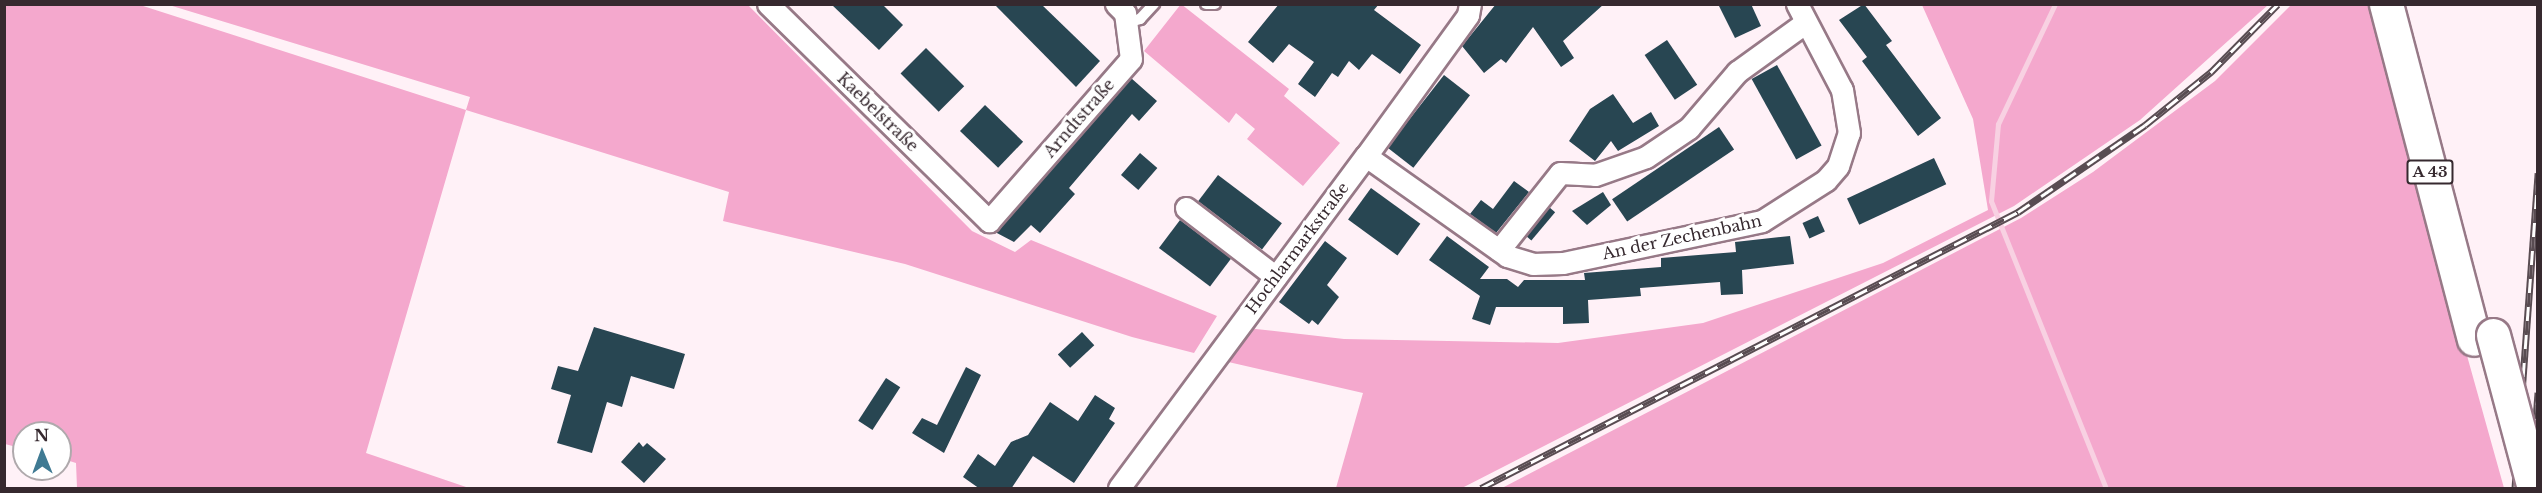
<!DOCTYPE html>
<html>
<head>
<meta charset="utf-8">
<style>
	body { margin:0 }
	#map { position:relative; width:2542px; height:493px; overflow:hidden; background:#fff1f7; font-family:"Libre Baskerville",serif }
	div>[style] { position:absolute }
	.green>* { inset:0; background:#f4a8cd }
	.stream>* { height:5px; margin:-2.5px; padding:0 2.5px; transform-origin:2.5px; border-radius:2.5px; background:#f8d1e2 }
	.building>* { inset:0; background:#284652; transform-origin:0 0 }
	.roads { filter:drop-shadow(2px 0 #977987) drop-shadow(-2px 0 #977987) drop-shadow(0 2px #977987) drop-shadow(0 -2px #977987) }
	.lane>* { height:10px; margin:-5px; padding:0 5px; transform-origin:5px; border-radius:5px; background:#fff }
	.street>* { height:21px; margin:-10.5px; padding:0 10.5px; transform-origin:10.5px; border-radius:10.5px; background:#fff }
	.highway>* { height:33px; margin:-16.5px; padding:0 16.5px; transform-origin:16.5px; border-radius:16.5px; background:#fff }
	.rail>* { height:7px; margin-top:-3.5px; transform-origin:0; background:repeating-linear-gradient(90deg,#fff 0 14px,#594c52 0 28px); box-sizing:border-box; border-block:2px solid #594c52 }
	.bridges { filter:drop-shadow(2px 0 #977987) drop-shadow(-2px 0 #977987) drop-shadow(0 2px #977987) drop-shadow(0 -2px #977987) }
	.highway-bridge>* { height:33px; margin:-16.5px; padding:0 16.5px; transform-origin:16.5px; border-radius:16.5px; background:#fff }
	span { translate:-50% -50%; white-space:nowrap; text-align:center; line-height:1.15; -webkit-text-stroke:6px #fff; paint-order:stroke }
	.shield-label span { padding:2px 4px; background:#fff; border:2px solid; border-radius:4px; -webkit-text-stroke-width:0 }
	.shield-label { font-size:15px; color:#36292f; font-weight:700 }
	.street-label { font-size:16px; color:#36292f }
	.frame { position:absolute; inset:0; border:6px solid #36292f; pointer-events:none }
	.north { position:absolute; left:12px; top:421px; width:60px; height:60px; box-sizing:border-box; background:#fff; border:2px solid #afa9ac; border-radius:50%; rotate:359deg; font-size:16px; font-weight:700; line-height:24px; text-align:center; color:#36292f }
	.north::after { content:''; display:block; margin:auto; width:21px; height:27px; background:#3f7a93; clip-path:polygon(50% 0,100% 100%,50% 72%,0 100%) }
</style>
</head>
<body>
<div id="map">
	<div class="green">
		<div style="clip-path:polygon(1181px 4px,1289px 89px,1284px 96px,1340px 143px,1303px 186px,1247px 139px,1255px 129px,1236px 113px,1229px 123px,1144px 51px)"></div>
		<div style="clip-path:polygon(2292px 4px,2369px 5px,2504px 488px,1502px 488px,2021px 218px,2093px 172px,2215px 81px)"></div>
		<div style="clip-path:polygon(4px 5px,140px 5px,466px 110px,470px 97px,169px 5px,748px 5px,972px 231px,1015px 252px,1031px 240px,1217px 316px,1194px 353px,1132px 337px,905px 264px,723px 221px,729px 192px,466px 110px,366px 453px,469px 488px,77px 488px,76px 463px,60px 458px,60px 433px,24px 433px,24px 449px,5px 444px)"></div>
		<div style="clip-path:polygon(1922px 5px,2268px 5px,2140px 120px,2014px 206px,1462px 488px,1336px 488px,1363px 393px,1224px 361px,1247px 328px,1344px 339px,1558px 343px,1703px 323px,1883px 263px,1988px 210px,1973px 119px)"></div>
	</div>
	<div class="stream">
		<div style="left:2055px;top:4px;width:133px;rotate:115.4deg"></div>
		<div style="left:1998px;top:124px;width:77px;rotate:95.2deg"></div>
		<div style="left:1991px;top:201px;width:309px;rotate:68.2deg"></div>
	</div>
	<div class="building">
		<div style="clip-path:polygon(831px 4px,882px 4px,903px 25px,879px 50px)"></div>
		<div style="clip-path:polygon(994px 4px,1041px 4px,1100px 61px,1076px 87px)"></div>
		<div style="clip-path:polygon(1279px 4px,1379px 4px,1374px 10px,1421px 45px,1400px 74px,1372px 54px,1359px 70px,1349px 61px,1338px 77px,1332px 73px,1315px 97px,1298px 84px,1314px 62px,1289px 44px,1273px 63px,1248px 42px)"></div>
		<div style="clip-path:polygon(1496px 4px,1604px 4px,1563px 41px,1574px 58px,1561px 67px,1533px 27px,1506px 63px,1501px 59px,1484px 73px,1462px 46px)"></div>
		<div style="clip-path:polygon(1718px 4px,1751px 4px,1761px 26px,1735px 38px)"></div>
		<div style="clip-path:polygon(1864px 4px,1892px 41px,1886px 45px,1941px 118px,1918px 136px,1862px 61px,1867px 57px,1839px 20px)"></div>
		<div style="left:1667px;top:40px;width:54px;height:27px;rotate:56deg"></div>
		<div style="left:926px;top:48px;width:54px;height:36px;rotate:45deg"></div>
		<div style="left:1777px;top:65px;width:92px;height:29px;rotate:61deg"></div>
		<div style="left:1444px;top:75px;width:33px;height:92px;rotate:38deg"></div>
		<div style="clip-path:polygon(1131px 78px,1157px 101px,1139px 121px,1132px 114px,1069px 188px,1075px 194px,1040px 233px,1031px 225px,1014px 242px,995px 232px)"></div>
		<div style="clip-path:polygon(1613px 94px,1633px 123px,1651px 112px,1659px 126px,1618px 151px,1611px 141px,1595px 161px,1569px 141px,1590px 109px)"></div>
		<div style="left:985px;top:105px;width:53px;height:36px;rotate:44deg"></div>
		<div style="left:1719px;top:127px;width:27px;height:129px;rotate:56deg"></div>
		<div style="left:1140px;top:153px;width:23px;height:29px;rotate:41deg"></div>
		<div style="left:1934px;top:158px;width:29px;height:96px;rotate:65deg"></div>
		<div style="left:1218px;top:175px;width:80px;height:33px;rotate:37deg"></div>
		<div style="clip-path:polygon(1514px 181px,1529px 192px,1496px 233px,1470px 214px,1481px 200px,1493px 209px)"></div>
		<div style="left:1371px;top:188px;width:61px;height:39px;rotate:36deg"></div>
		<div style="clip-path:polygon(1603px 192px,1611px 205px,1587px 225px,1572px 211px)"></div>
		<div style="left:1549px;top:207px;width:8px;height:37px;rotate:40deg"></div>
		<div style="left:1818px;top:216px;width:17px;height:17px;rotate:66deg"></div>
		<div style="left:1180px;top:220px;width:64px;height:35px;rotate:37deg"></div>
		<div style="clip-path:polygon(1447px 236px,1489px 267px,1480px 279px,1507px 279px,1518px 287px,1524px 280px,1585px 280px,1584px 273px,1661px 267px,1661px 258px,1736px 252px,1735px 242px,1790px 236px,1794px 264px,1742px 270px,1743px 294px,1721px 295px,1720px 282px,1640px 288px,1641px 296px,1588px 300px,1589px 323px,1563px 324px,1563px 307px,1496px 307px,1490px 325px,1472px 319px,1480px 296px,1429px 260px)"></div>
		<div style="clip-path:polygon(1325px 241px,1347px 258px,1327px 285px,1339px 297px,1318px 325px,1312px 320px,1309px 324px,1279px 302px)"></div>
		<div style="clip-path:polygon(594px 327px,685px 354px,674px 389px,631px 376px,622px 407px,607px 402px,592px 453px,557px 443px,571px 395px,551px 389px,558px 366px,578px 371px)"></div>
		<div style="left:1082px;top:332px;width:18px;height:33px;rotate:47deg"></div>
		<div style="clip-path:polygon(966px 367px,981px 375px,944px 453px,912px 433px,922px 418px,937px 425px)"></div>
		<div style="left:886px;top:378px;width:17px;height:51px;rotate:33deg"></div>
		<div style="clip-path:polygon(1095px 395px,1115px 408px,1109px 419px,1115px 423px,1074px 483px,1033px 456px,1011px 489px,980px 489px,963px 477px,978px 454px,995px 466px,1011px 442px,1028px 435px,1050px 402px,1078px 421px)"></div>
		<div style="clip-path:polygon(639px 442px,643px 447px,647px 443px,666px 459px,644px 483px,621px 462px)"></div>
	</div>
	<div class="roads">
		<div class="lane">
			<div style="left:1206px;top:4px;width:9px"></div>
			<div style="left:1126px;top:23px;width:15px;rotate:-16deg"></div>
			<div style="left:1140px;top:19px;width:21px;rotate:-47deg"></div>
		</div>
		<div class="street">
			<div style="left:768px;top:4px;width:310px;rotate:44.5deg"></div>
			<div style="left:989px;top:221px;width:215px;rotate:-48.8deg"></div>
			<div style="left:1131px;top:59px;width:46px;rotate:-97.4deg"></div>
			<div style="left:1125px;top:13px;width:13px;rotate:-135deg"></div>
			<div style="left:1366px;top:156px;width:173px;rotate:35.3deg"></div>
			<div style="left:1507px;top:256px;width:27px;rotate:17deg"></div>
			<div style="left:1533px;top:264px;width:30px;rotate:-2deg"></div>
			<div style="left:1563px;top:263px;width:203px;rotate:-11.9deg"></div>
			<div style="left:1762px;top:221px;width:76px;rotate:-32.6deg"></div>
			<div style="left:1826px;top:180px;width:18px;rotate:-49deg"></div>
			<div style="left:1838px;top:166px;width:35px;rotate:-72deg"></div>
			<div style="left:1849px;top:133px;width:44px;rotate:-99.2deg"></div>
			<div style="left:1842px;top:90px;width:97px;rotate:-117.6deg"></div>
			<div style="left:1186px;top:208px;width:113px;rotate:37.5deg"></div>
			<div style="left:1499px;top:250px;width:98px;rotate:-51.6deg"></div>
			<div style="left:1560px;top:173px;width:35px;rotate:3deg"></div>
			<div style="left:1595px;top:175px;width:54px;rotate:-19.4deg"></div>
			<div style="left:1646px;top:157px;width:52px;rotate:-34deg"></div>
			<div style="left:1689px;top:128px;width:74px;rotate:-49.4deg"></div>
			<div style="left:1737px;top:72px;width:85px;rotate:-35.9deg"></div>
			<div style="left:1119px;top:488px;width:414px;rotate:-53.4deg"></div>
			<div style="left:1366px;top:156px;width:174px;rotate:-54.1deg"></div>
			<div style="left:1468px;top:15px;width:11px;rotate:-80deg"></div>
		</div>
		<div class="highway">
			<div style="left:2386px;top:4px;width:346px;rotate:75.3deg"></div>
		</div>
	</div>
	<div class="rail">
		<div style="left:1481px;top:488px;width:604px;rotate:-27.2deg"></div>
		<div style="left:2018px;top:212px;width:154px;rotate:-34.4deg"></div>
		<div style="left:2145px;top:125px;width:85px;rotate:-38.8deg"></div>
		<div style="left:2211px;top:72px;width:95px;rotate:-45.4deg"></div>
		<div style="left:2515px;top:488px;width:316px;rotate:-85.8deg"></div>
		<div style="left:2531px;top:488px;width:96px;rotate:-85.8deg"></div>
	</div>
	<div class="bridges">
		<div class="highway-bridge">
			<div style="left:2493px;top:335px;width:158px;rotate:75deg"></div>
		</div>
	</div>
	<div class="shield-label">
		<span style="left:2430px;top:172px">A 43</span>
	</div>
	<div class="street-label">
		<span style="left:878px;top:112px;rotate:44deg">Kaebelstraße</span>
		<span style="left:1079px;top:118px;rotate:-49deg">Arndtstraße</span>
		<span style="left:1682px;top:237px;rotate:-12deg">An der Zechenbahn</span>
		<span style="left:1297px;top:248px;rotate:-53deg">Hochlarmarkstraße</span>
	</div>
	<div class="frame"></div>
	<div class="north">N</div>
</div>
</body>
</html>
